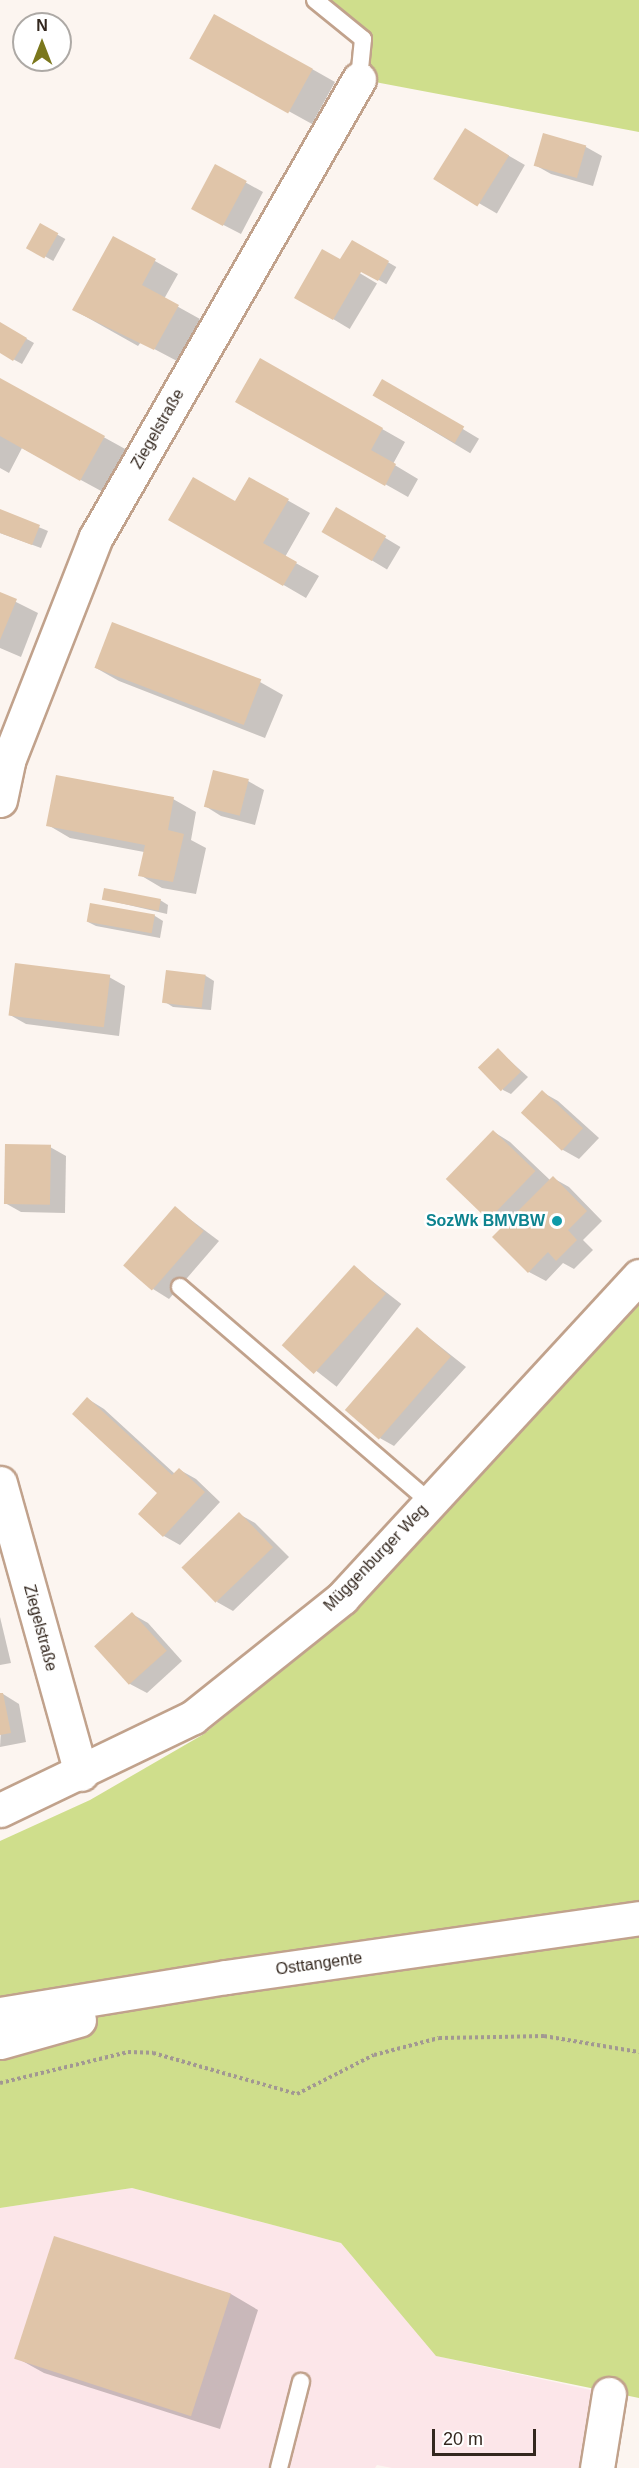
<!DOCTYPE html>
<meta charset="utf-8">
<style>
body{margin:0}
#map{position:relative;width:639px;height:2468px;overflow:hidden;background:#fcf5f0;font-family:Arial,sans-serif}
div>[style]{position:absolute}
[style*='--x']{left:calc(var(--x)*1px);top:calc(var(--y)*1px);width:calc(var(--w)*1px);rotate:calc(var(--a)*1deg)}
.commercial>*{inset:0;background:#fce6e9}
.green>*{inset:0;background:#cfde8c}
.shadow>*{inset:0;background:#0003;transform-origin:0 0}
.building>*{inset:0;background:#e0c5a9;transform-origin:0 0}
.path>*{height:4px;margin-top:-2px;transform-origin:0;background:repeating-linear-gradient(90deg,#a29892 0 3px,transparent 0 6px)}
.roads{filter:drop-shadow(2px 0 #c1a28c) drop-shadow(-2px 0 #c1a28c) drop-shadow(0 2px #c1a28c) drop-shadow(0 -2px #c1a28c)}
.lane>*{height:16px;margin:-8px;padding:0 8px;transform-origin:8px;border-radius:8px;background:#fff}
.street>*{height:33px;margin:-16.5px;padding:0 16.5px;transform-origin:16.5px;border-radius:16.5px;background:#fff}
.secondary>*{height:33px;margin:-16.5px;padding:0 16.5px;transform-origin:16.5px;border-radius:16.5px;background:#fff}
.dots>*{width:16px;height:16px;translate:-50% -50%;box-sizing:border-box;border:3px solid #fff;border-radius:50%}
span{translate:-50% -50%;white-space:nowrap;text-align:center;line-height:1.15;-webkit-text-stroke:5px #fff;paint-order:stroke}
.street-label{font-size:16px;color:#33271e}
.culture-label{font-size:16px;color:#0d838f;font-weight:700}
.right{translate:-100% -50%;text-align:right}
.north{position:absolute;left:12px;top:12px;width:60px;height:60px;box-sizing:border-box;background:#fff;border:2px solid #ada9a5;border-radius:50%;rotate:0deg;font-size:16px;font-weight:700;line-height:24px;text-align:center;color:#33271e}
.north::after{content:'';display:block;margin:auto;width:21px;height:27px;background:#7a771c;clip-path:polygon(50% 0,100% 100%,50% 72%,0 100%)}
.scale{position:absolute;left:432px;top:2429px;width:104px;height:27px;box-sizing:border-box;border:3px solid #33271e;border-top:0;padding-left:8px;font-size:18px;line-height:21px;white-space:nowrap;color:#33271e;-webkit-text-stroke:4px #fff;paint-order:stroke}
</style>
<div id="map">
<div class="commercial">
<i style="clip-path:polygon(132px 2188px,341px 2243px,437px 2356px,609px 2394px,597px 2468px,392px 2468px,377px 2465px,375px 2468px,0 2468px,0 2208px)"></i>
</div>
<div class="green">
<i style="clip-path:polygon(315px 0,639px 0,639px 132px,359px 79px,363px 39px)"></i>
<i style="clip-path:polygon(639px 1301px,639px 2398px,436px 2356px,341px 2243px,132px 2188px,0 2208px,0 1841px,90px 1800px,204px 1734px,355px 1609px)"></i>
</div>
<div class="shadow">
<i style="clip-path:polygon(312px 69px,335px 82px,312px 124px,214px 70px)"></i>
<i style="left:466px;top:131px;width:68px;height:56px;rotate:30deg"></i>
<i style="clip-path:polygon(544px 134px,586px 147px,602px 156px,593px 186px,551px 174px,535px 165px)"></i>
<i style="clip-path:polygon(216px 166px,263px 192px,241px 234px,210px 218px)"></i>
<i style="left:40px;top:225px;width:29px;height:25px;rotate:29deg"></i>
<i style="clip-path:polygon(114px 238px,178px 274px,164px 299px,200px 319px,177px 361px,141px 342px,138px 346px,74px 310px)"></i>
<i style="left:353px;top:242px;width:50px;height:20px;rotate:30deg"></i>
<i style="left:323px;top:251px;width:63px;height:53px;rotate:31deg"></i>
<i style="clip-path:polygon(0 324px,34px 343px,22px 364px,0 352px)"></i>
<i style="clip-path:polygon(261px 360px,405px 442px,393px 464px,418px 479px,408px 497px,238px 401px)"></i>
<i style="clip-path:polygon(0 380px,127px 450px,103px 492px,22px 448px,9px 473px,0 468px)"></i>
<i style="left:383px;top:381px;width:112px;height:17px;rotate:31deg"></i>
<i style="clip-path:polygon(250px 479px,310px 513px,285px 557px,319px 576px,306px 598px,170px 519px,236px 503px)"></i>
<i style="left:337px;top:509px;width:74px;height:26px;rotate:31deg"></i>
<i style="clip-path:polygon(0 511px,48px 531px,41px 548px,0 533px)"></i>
<i style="clip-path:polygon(0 594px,38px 613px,21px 657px,0 648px)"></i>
<i style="clip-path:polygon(96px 668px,260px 682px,283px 695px,265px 738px,119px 681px)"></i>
<i style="clip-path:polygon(248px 781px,264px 790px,255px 825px,221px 816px,205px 806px)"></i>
<i style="clip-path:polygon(173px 799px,196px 812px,191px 840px,206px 848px,196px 894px,162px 888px,140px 875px,144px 852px,70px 838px,48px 825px)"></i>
<i style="clip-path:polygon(103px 899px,160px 900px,168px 905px,167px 914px)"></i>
<i style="clip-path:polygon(91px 905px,155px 916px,163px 921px,160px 938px,96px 926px,88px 922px)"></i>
<i style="clip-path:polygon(168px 972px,206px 976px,214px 981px,211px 1010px,173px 1007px,165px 1002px)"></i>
<i style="clip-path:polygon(109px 977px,125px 986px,119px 1036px,26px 1024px,10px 1015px)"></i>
<i style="clip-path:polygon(498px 1050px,528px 1077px,511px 1094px,503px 1090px)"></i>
<i style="clip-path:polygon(542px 1092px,558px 1101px,599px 1138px,579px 1159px,563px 1150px,523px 1113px)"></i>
<i style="clip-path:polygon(494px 1132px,510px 1142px,551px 1181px,553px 1178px,569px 1187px,602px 1221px,583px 1240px,593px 1250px,574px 1269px,563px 1263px,546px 1281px,529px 1272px,504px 1226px,492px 1219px)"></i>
<i style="clip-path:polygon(50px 1147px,66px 1156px,65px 1213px,21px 1212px,5px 1203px)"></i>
<i style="clip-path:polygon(175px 1208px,219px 1241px,169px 1299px,153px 1289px)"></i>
<i style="left:354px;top:1267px;width:60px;height:105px;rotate:38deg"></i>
<i style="clip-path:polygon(418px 1329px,466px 1367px,394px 1446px,378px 1437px)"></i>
<i style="clip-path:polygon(88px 1399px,104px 1409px,175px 1474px,180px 1470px,196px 1479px,220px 1502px,180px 1545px,164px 1536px,159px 1493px)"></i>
<i style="clip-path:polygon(239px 1514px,255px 1523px,289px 1557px,233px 1611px,217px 1602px)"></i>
<i style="clip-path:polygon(132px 1614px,148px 1623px,182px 1661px,147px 1693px,130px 1684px,96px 1646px)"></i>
<i style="clip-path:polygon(0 1617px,11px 1663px,0 1665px)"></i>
<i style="clip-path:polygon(3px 1694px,19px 1704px,26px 1742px,0 1747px)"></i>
<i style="clip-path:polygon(55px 2238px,231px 2294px,258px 2310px,220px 2429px,44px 2373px,17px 2358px)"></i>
</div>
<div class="building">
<i style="left:214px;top:14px;width:113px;height:51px;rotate:29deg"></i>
<i style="left:465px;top:128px;width:52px;height:60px;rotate:32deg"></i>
<i style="left:543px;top:133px;width:45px;height:34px;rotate:16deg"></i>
<i style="left:215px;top:164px;width:36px;height:51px;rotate:28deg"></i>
<i style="left:40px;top:223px;width:21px;height:29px;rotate:29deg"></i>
<i style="clip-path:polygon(113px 236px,156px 259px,142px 285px,179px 305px,154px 350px,72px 310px)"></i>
<i style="clip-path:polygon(352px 240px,389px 261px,378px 281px,361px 272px,333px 320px,294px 298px,322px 249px,340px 259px)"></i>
<i style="clip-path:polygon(0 322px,27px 338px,13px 361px,0 353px)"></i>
<i style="clip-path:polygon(260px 358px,383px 428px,371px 450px,396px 464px,385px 486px,235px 402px)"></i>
<i style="clip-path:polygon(0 378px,105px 436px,80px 481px,0 436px)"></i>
<i style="left:382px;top:379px;width:95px;height:19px;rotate:30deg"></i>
<i style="clip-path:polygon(193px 477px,235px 501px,249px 477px,289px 499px,263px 543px,297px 562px,283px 586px,168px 520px)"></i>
<i style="left:336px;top:507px;width:58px;height:29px;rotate:30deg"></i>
<i style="clip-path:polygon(0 509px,40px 525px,32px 545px,0 533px)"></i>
<i style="clip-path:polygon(0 592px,17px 599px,0 640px)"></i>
<i style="left:112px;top:622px;width:160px;height:49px;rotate:21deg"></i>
<i style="left:213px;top:770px;width:37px;height:38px;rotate:14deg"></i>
<i style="clip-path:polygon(56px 775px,174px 797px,168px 830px,184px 834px,173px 882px,138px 876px,145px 845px,46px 826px)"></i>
<i style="left:104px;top:888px;width:58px;height:12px;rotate:11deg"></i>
<i style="left:90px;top:903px;width:66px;height:19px;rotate:10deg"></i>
<i style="left:15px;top:963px;width:96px;height:53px;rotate:7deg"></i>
<i style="left:166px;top:970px;width:40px;height:33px;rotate:7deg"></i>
<i style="left:498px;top:1048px;width:33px;height:28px;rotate:46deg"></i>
<i style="left:542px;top:1090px;width:56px;height:31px;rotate:43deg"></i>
<i style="left:493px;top:1130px;width:59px;height:68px;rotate:44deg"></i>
<i style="left:5px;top:1144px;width:46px;height:60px;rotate:1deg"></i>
<i style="clip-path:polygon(553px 1176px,587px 1211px,568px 1230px,577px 1240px,556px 1261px,548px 1252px,528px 1273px,492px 1237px)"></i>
<i style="left:175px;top:1206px;width:38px;height:79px;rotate:41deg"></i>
<i style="left:354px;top:1265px;width:43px;height:108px;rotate:42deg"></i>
<i style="left:417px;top:1327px;width:45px;height:110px;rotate:41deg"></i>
<i style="clip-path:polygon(87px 1397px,172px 1475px,179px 1468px,205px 1492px,163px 1537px,138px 1514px,157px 1493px,72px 1414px)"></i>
<i style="left:239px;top:1512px;width:49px;height:80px;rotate:46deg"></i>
<i style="left:132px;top:1612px;width:52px;height:51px;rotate:48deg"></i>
<i style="clip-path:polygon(0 1693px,3px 1693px,11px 1733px,0 1735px)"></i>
<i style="left:54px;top:2236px;width:186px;height:129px;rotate:18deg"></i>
</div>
<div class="path">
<i style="--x:0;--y:2083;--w:132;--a:-13.6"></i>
<i style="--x:128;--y:2052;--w:25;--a:2"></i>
<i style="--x:153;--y:2053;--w:150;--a:15.9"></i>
<i style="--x:297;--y:2094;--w:86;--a:-26.9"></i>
<i style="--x:374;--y:2055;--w:67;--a:-14.7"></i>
<i style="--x:439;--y:2038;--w:105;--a:-1.1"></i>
<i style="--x:544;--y:2036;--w:96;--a:9.6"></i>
</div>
<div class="roads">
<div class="lane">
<i style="--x:315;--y:0;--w:62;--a:39.1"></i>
<i style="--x:363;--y:39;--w:40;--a:95.7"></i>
<i style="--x:180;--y:1287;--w:331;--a:40.7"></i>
<i style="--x:279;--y:2468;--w:89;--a:-75.7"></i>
</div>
<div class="street">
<i style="--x:0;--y:800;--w:40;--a:-78"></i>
<i style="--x:8;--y:761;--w:241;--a:-68.6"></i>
<i style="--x:96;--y:537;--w:528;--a:-60.13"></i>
<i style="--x:0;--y:1483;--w:302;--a:74.4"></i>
<i style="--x:0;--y:1810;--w:214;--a:-25.7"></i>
<i style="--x:193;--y:1717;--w:191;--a:-38.6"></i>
<i style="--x:342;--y:1598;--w:438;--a:-47.3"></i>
<i style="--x:597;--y:2468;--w:75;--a:-80.8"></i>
</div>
<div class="secondary">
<i style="--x:0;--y:2014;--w:229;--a:-9.3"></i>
<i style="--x:226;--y:1977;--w:417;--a:-8.1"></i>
<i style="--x:0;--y:2042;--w:82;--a:-15.6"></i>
</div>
</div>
<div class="dots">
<i style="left:557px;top:1221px;background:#0f9aa8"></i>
</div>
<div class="street-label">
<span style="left:158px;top:429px;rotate:-60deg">Ziegelstraße</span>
<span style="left:376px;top:1558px;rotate:-46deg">Müggenburger Weg</span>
<span style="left:40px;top:1628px;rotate:75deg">Ziegelstraße</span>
<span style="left:319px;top:1964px;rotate:-8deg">Osttangente</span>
</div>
<div class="culture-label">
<span class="right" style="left:545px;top:1221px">SozWk BMVBW</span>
</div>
<div class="north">N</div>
<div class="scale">20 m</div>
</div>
